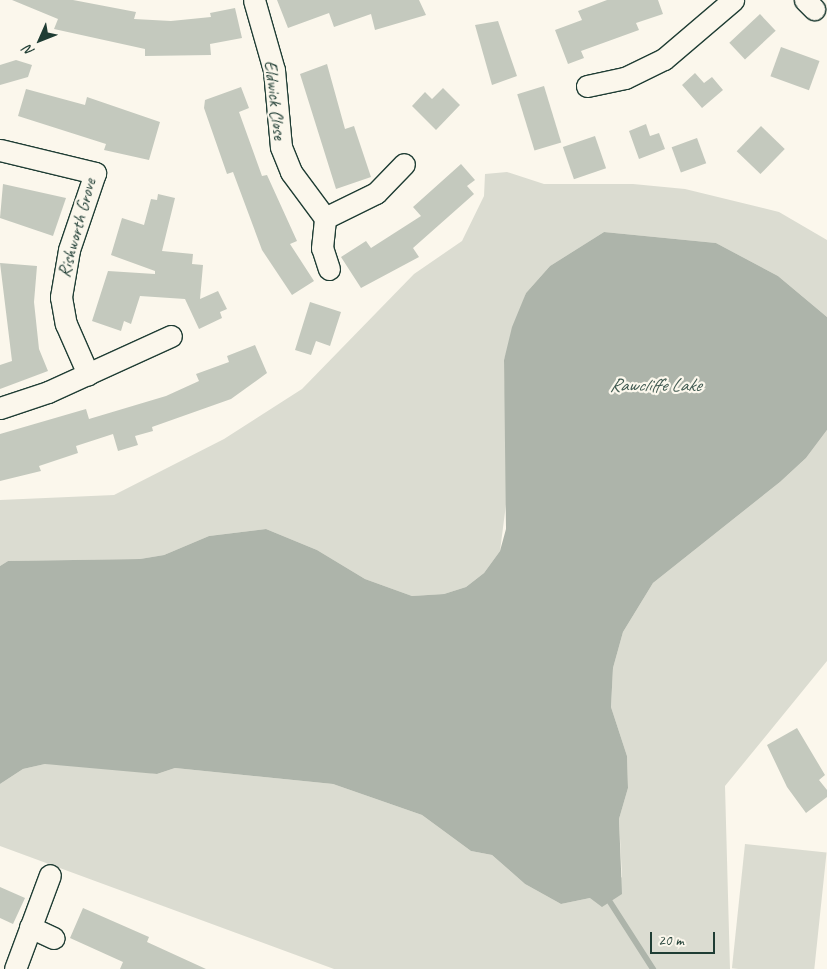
<!DOCTYPE html>
<style>
body{margin:0}
#map{position:relative;width:827px;height:969px;overflow:hidden;background:#fbf7ec;font-family:Caveat,sans-serif}
div>[style]{position:absolute}
[style*='--x']{left:calc(var(--x)*1px);top:calc(var(--y)*1px);width:calc(var(--w)*1px);rotate:calc(var(--a)*1deg)}
.green>*{inset:0;background:#dbdcd1;transform-origin:0 0}
.water>*{inset:0;background:#adb4aa}
.stream>*{height:6px;margin:-3px;padding:0 3px;transform-origin:3px;border-radius:3px;background:#adb4aa}
.building>*{inset:0;background:#c4c9be;transform-origin:0 0}
.roads{filter:drop-shadow(1px 0 #1f3d34) drop-shadow(-1px 0 #1f3d34) drop-shadow(0 1px #1f3d34) drop-shadow(0 -1px #1f3d34)}
.minor>*{height:21px;margin:-10.5px;padding:0 10.5px;transform-origin:10.5px;border-radius:10.5px;background:#fbf7ec}
span{translate:-50% -50%;white-space:nowrap;text-align:center;line-height:1.15;-webkit-text-stroke:4.5px #fbf7ec;paint-order:stroke}
.street-label{font-size:18px;color:#1f3d34}
.water-label{font-size:19px;color:#425b52;font-style:italic}
.north{position:absolute;left:15px;top:15px;width:50px;height:50px;-webkit-text-stroke:4px #fbf7ec;paint-order:stroke;rotate:226deg;font-size:14px;font-weight:700;line-height:20px;text-align:center;color:#1f3d34}
.north::after{content:'';display:block;margin:auto;width:18px;height:22px;background:#1f3d34;clip-path:polygon(50% 0,100% 100%,50% 72%,0 100%)}
.scale{position:absolute;left:650px;top:932px;width:65px;height:22px;box-sizing:border-box;border:2px solid #1f3d34;border-top:0;padding-left:6px;font-size:15px;line-height:18px;white-space:nowrap;color:#1f3d34;-webkit-text-stroke:4px #fbf7ec;paint-order:stroke}
</style>
<div id="map">
<div class="green">
<i style="clip-path:polygon(507px 172px,544px 184px,633px 184px,685px 189px,779px 212px,827px 240px,827px 317px,778px 276px,716px 243px,604px 232px,550px 266px,526px 293px,504px 360px,508px 489px,500px 551px,484px 573px,466px 587px,444px 594px,412px 596px,365px 579px,317px 550px,266px 529px,209px 536px,164px 555px,140px 559px,8px 561px,0 566px,0 500px,114px 495px,224px 439px,302px 389px,414px 274px,462px 241px,484px 196px,485px 174px)"></i>
<i style="clip-path:polygon(827px 430px,827px 661px,725px 786px,730px 969px,334px 969px,0 846px,0 784px,23px 769px,45px 764px,97px 765px,157px 774px,175px 768px,333px 784px,422px 815px,471px 851px,492px 855px,525px 884px,561px 904px,590px 898px,622px 877px,619px 819px,628px 788px,627px 756px,611px 707px,613px 668px,623px 632px,653px 583px,780px 482px,806px 458px)"></i>
<i style="left:745px;top:844px;width:82px;height:125px;rotate:6deg"></i>
</div>
<div class="water">
<i style="clip-path:polygon(604px 232px,716px 243px,778px 276px,827px 317px,827px 430px,806px 458px,780px 482px,653px 583px,623px 632px,613px 668px,611px 707px,627px 756px,628px 788px,619px 819px,622px 894px,602px 907px,590px 898px,561px 904px,525px 884px,492px 855px,471px 851px,422px 815px,333px 784px,175px 768px,157px 774px,45px 764px,23px 769px,0 784px,0 566px,8px 561px,140px 559px,164px 555px,209px 536px,266px 529px,317px 550px,365px 579px,412px 596px,444px 594px,466px 587px,484px 573px,500px 551px,506px 529px,504px 360px,512px 327px,526px 293px,550px 266px)"></i>
</div>
<div class="stream">
<i style="--x:610;--y:902;--w:80;--a:57.3"></i>
</div>
<div class="building">
<i style="clip-path:polygon(12px 0,73px 0,136px 12px,134px 19px,171px 21px,211px 17px,210px 13px,235px 8px,242px 38px,210px 44px,211px 55px,145px 56px,145px 49px,54px 29px,58px 19px)"></i>
<i style="clip-path:polygon(277px 0,419px 0,426px 15px,375px 30px,371px 14px,334px 27px,329px 13px,288px 28px)"></i>
<i style="clip-path:polygon(607px 0,658px 0,663px 14px,636px 23px,639px 30px,581px 51px,584px 58px,568px 64px,555px 30px,582px 20px,578px 11px)"></i>
<i style="left:760px;top:14px;width:23px;height:42px;rotate:47deg"></i>
<i style="clip-path:polygon(498px 21px,517px 76px,492px 85px,475px 25px)"></i>
<i style="left:781px;top:47px;width:41px;height:31px;rotate:20deg"></i>
<i style="clip-path:polygon(16px 60px,32px 65px,28px 77px,0 85px,0 65px)"></i>
<i style="clip-path:polygon(327px 64px,345px 129px,354px 126px,371px 177px,336px 189px,300px 74px)"></i>
<i style="clip-path:polygon(695px 73px,704px 83px,712px 77px,723px 90px,702px 108px,682px 85px)"></i>
<i style="left:544px;top:86px;width:59px;height:28px;rotate:73deg"></i>
<i style="clip-path:polygon(241px 87px,249px 108px,239px 112px,262px 176px,267px 175px,297px 241px,290px 244px,314px 281px,292px 295px,262px 250px,233px 172px,227px 174px,204px 108px,205px 100px)"></i>
<i style="clip-path:polygon(443px 88px,460px 105px,436px 130px,412px 106px,425px 92px,432px 99px)"></i>
<i style="clip-path:polygon(26px 89px,85px 105px,87px 97px,160px 122px,149px 160px,104px 150px,106px 144px,18px 116px)"></i>
<i style="clip-path:polygon(646px 124px,650px 136px,659px 133px,665px 149px,639px 159px,629px 131px)"></i>
<i style="left:761px;top:126px;width:33px;height:35px;rotate:44deg"></i>
<i style="left:595px;top:136px;width:34px;height:34px;rotate:71deg"></i>
<i style="left:697px;top:138px;width:27px;height:27px;rotate:70deg"></i>
<i style="clip-path:polygon(461px 164px,475px 180px,467px 186px,474px 194px,413px 248px,419px 257px,361px 288px,341px 257px,366px 241px,371px 248px,421px 216px,413px 207px)"></i>
<i style="clip-path:polygon(3px 184px,66px 198px,53px 236px,0 218px)"></i>
<i style="clip-path:polygon(158px 194px,175px 198px,162px 251px,193px 254px,192px 264px,203px 265px,200px 299px,218px 291px,227px 309px,220px 312px,222px 318px,199px 329px,185px 299px,140px 296px,131px 324px,124px 321px,121px 331px,92px 321px,108px 271px,155px 274px,155px 271px,111px 255px,122px 218px,144px 225px,151px 199px,157px 200px)"></i>
<i style="clip-path:polygon(0 263px,37px 266px,34px 302px,39px 349px,48px 371px,0 389px,0 365px,12px 361px)"></i>
<i style="clip-path:polygon(310px 302px,341px 312px,330px 346px,316px 341px,311px 355px,295px 350px)"></i>
<i style="clip-path:polygon(255px 345px,267px 373px,231px 399px,152px 427px,153px 431px,135px 436px,138px 445px,118px 451px,113px 434px,76px 446px,78px 453px,39px 466px,41px 471px,0 481px,0 434px,86px 409px,89px 419px,166px 396px,199px 381px,196px 374px,229px 362px,227px 356px)"></i>
<i style="clip-path:polygon(797px 728px,825px 775px,819px 780px,827px 790px,827px 797px,806px 813px,787px 787px,767px 745px)"></i>
<i style="clip-path:polygon(0 887px,25px 898px,13px 924px,0 918px)"></i>
<i style="clip-path:polygon(83px 908px,149px 937px,147px 942px,206px 969px,120px 969px,123px 962px,70px 938px)"></i>
</div>
<div class="roads">
<div class="minor">
<i style="--x:254;--y:0;--w:73;--a:74.1"></i>
<i style="--x:274;--y:70;--w:77;--a:84.8"></i>
<i style="--x:281;--y:147;--w:27;--a:68"></i>
<i style="--x:291;--y:172;--w:57;--a:53.5"></i>
<i style="--x:805;--y:0;--w:13;--a:45"></i>
<i style="--x:587;--y:86;--w:39;--a:-12"></i>
<i style="--x:625;--y:78;--w:43;--a:-26"></i>
<i style="--x:664;--y:59;--w:91;--a:-40.5"></i>
<i style="--x:0;--y:150;--w:98;--a:13.6"></i>
<i style="--x:95;--y:173;--w:81;--a:108.7"></i>
<i style="--x:69;--y:250;--w:48;--a:99.7"></i>
<i style="--x:61;--y:297;--w:27;--a:80"></i>
<i style="--x:66;--y:324;--w:55;--a:66.3"></i>
<i style="--x:329;--y:269;--w:22;--a:-108"></i>
<i style="--x:322;--y:248;--w:30;--a:-84"></i>
<i style="--x:325;--y:218;--w:57;--a:-26.1"></i>
<i style="--x:376;--y:193;--w:40;--a:-46"></i>
<i style="--x:0;--y:408;--w:51;--a:-18.4"></i>
<i style="--x:48;--y:392;--w:135;--a:-24.5"></i>
<i style="--x:30;--y:927;--w:26;--a:25"></i>
<i style="--x:15;--y:969;--w:100;--a:-69.6"></i>
</div>
</div>
<div class="street-label">
<span style="left:275px;top:100px;rotate:83deg">Eldwick Close</span>
<span style="left:77px;top:228px;rotate:-75deg">Rishworth Grove</span>
</div>
<div class="water-label">
<span style="left:655px;top:386px">Rawcliffe Lake</span>
</div>
<div class="north">N</div>
<div class="scale">20 m</div>
</div>
